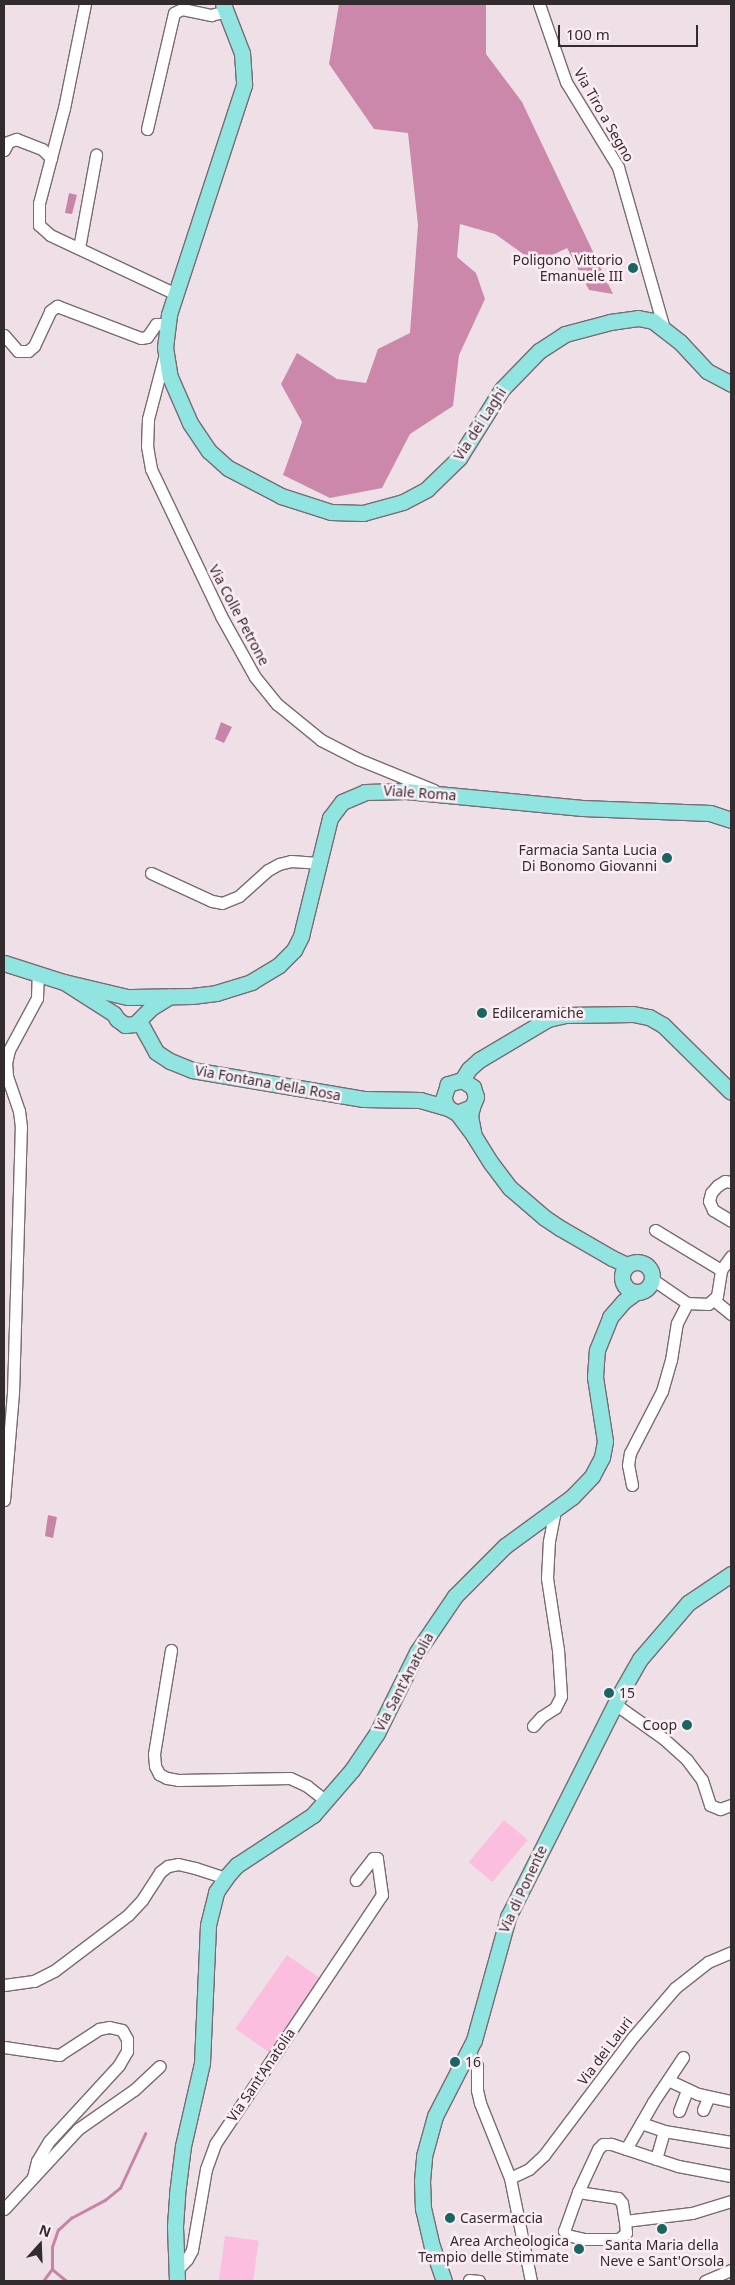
<!DOCTYPE html>
<style>
body{margin:0}
#map{position:relative;width:735px;height:2285px;overflow:hidden;background:#efe0e7;font-family:"Noto Sans",sans-serif}
div>[style]{position:absolute}
[style*='--x']{left:calc(var(--x)*1px);top:calc(var(--y)*1px);width:calc(var(--w)*1px);rotate:calc(var(--a)*1deg)}
.green>*{inset:0;background:#fcbede;transform-origin:0 0}
.forest>*{inset:0;background:#cb88ab}
.water>*{inset:0;background:#c784a7}
.stream>*{height:2.5px;margin:-1.25px;padding:0 1.25px;transform-origin:1.25px;border-radius:1.25px;background:#c784a7}
.roads{filter:drop-shadow(1px 0 #786b71) drop-shadow(-1px 0 #786b71) drop-shadow(0 1px #786b71) drop-shadow(0 -1px #786b71)}
.minor>*{height:11px;margin:-5.5px;padding:0 5.5px;transform-origin:5.5px;border-radius:5.5px;background:#fff}
.major>*{height:15px;margin:-7.5px;padding:0 7.5px;transform-origin:7.5px;border-radius:7.5px;background:#91e5e0}
.major>.ring{margin:-7.5px;padding:0;box-sizing:content-box;background:none;border:15px solid #91e5e0;border-radius:50%}
.dots>*{width:14px;height:14px;translate:-50% -50%;box-sizing:border-box;border:2px solid #fcedf4;border-radius:50%}
span{translate:-50% -50%;white-space:nowrap;text-align:center;line-height:1.15;-webkit-text-stroke:5px #fcedf4;paint-order:stroke}
.street-label{font-size:14px;color:#322c2f}
.poi-label{font-size:14px;color:#322c2f}
.right{translate:-100% -50%;text-align:right}
.left{translate:0 -50%;text-align:left}
.frame{position:absolute;inset:0;border:5px solid #322c2f;pointer-events:none}
.north{position:absolute;left:15px;top:2220px;width:50px;height:50px;-webkit-text-stroke:4px #fcedf4;paint-order:stroke;rotate:20deg;font-size:14px;font-weight:700;line-height:20px;text-align:center;color:#322c2f}
.north::after{content:'';display:block;margin:auto;width:18px;height:22px;background:#322c2f;clip-path:polygon(50% 0,100% 100%,50% 72%,0 100%)}
.scale{position:absolute;left:558px;top:25px;width:140px;height:22px;box-sizing:border-box;border:2px solid #322c2f;border-top:0;padding-left:6px;font-size:15px;line-height:18px;white-space:nowrap;color:#322c2f;-webkit-text-stroke:4px #fcedf4;paint-order:stroke}
</style>
<div id="map">
<div class="green">
<i style="left:504px;top:1820px;width:31px;height:55px;rotate:40deg"></i>
<i style="left:287px;top:1955px;width:42px;height:90px;rotate:35deg"></i>
<i style="left:225px;top:2236px;width:34px;height:46px;rotate:8deg"></i>
</div>
<div class="forest">
<i style="clip-path:polygon(339px 4px,486px 4px,486px 54px,522px 102px,613px 294px,589px 290px,567px 248px,536px 263px,495px 234px,460px 224px,457px 257px,476px 273px,485px 299px,459px 355px,453px 406px,410px 434px,382px 488px,330px 498px,283px 475px,302px 422px,281px 384px,297px 353px,337px 379px,366px 383px,378px 349px,410px 333px,418px 225px,408px 133px,374px 129px,329px 64px)"></i>
</div>
<div class="water">
<i style="clip-path:polygon(69px 193px,77px 195px,72px 214px,65px 213px)"></i>
<i style="clip-path:polygon(221px 722px,232px 727px,224px 743px,215px 739px)"></i>
<i style="clip-path:polygon(48px 1515px,57px 1517px,53px 1538px,45px 1536px)"></i>
</div>
<div class="stream">
<i style="--x:52;--y:2269;--w:19;--a:39"></i>
<i style="--x:43;--y:2281;--w:15;--a:-53"></i>
<i style="--x:52;--y:2269;--w:22;--a:-90"></i>
<i style="--x:52;--y:2247;--w:18;--a:-71"></i>
<i style="--x:58;--y:2230;--w:18;--a:-43"></i>
<i style="--x:71;--y:2218;--w:38;--a:-28"></i>
<i style="--x:105;--y:2200;--w:19;--a:-39"></i>
<i style="--x:120;--y:2188;--w:60;--a:-65.2"></i>
</div>
<div class="roads">
<div class="minor">
<i style="--x:85;--y:4;--w:106;--a:101.4"></i>
<i style="--x:64;--y:108;--w:98;--a:104.7"></i>
<i style="--x:39;--y:203;--w:22;--a:90"></i>
<i style="--x:39;--y:225;--w:15;--a:42"></i>
<i style="--x:50;--y:235;--w:139;--a:25.1"></i>
<i style="--x:539;--y:4;--w:83;--a:70.9"></i>
<i style="--x:566;--y:82;--w:100;--a:58.5"></i>
<i style="--x:618;--y:167;--w:167;--a:74.1"></i>
<i style="--x:147;--y:129;--w:119;--a:-76.9"></i>
<i style="--x:174;--y:13;--w:9;--a:-27"></i>
<i style="--x:182;--y:9;--w:30;--a:12"></i>
<i style="--x:211;--y:15;--w:16;--a:-15"></i>
<i style="--x:4;--y:150;--w:9;--a:-63"></i>
<i style="--x:8;--y:142;--w:9;--a:-21"></i>
<i style="--x:16;--y:139;--w:28;--a:21"></i>
<i style="--x:42;--y:149;--w:13;--a:45"></i>
<i style="--x:79;--y:248;--w:95;--a:-79.6"></i>
<i style="--x:4;--y:335;--w:21;--a:49"></i>
<i style="--x:18;--y:351;--w:10;--a:0"></i>
<i style="--x:28;--y:351;--w:8;--a:-40"></i>
<i style="--x:34;--y:346;--w:38;--a:-65"></i>
<i style="--x:50;--y:311;--w:9;--a:-36"></i>
<i style="--x:57;--y:306;--w:90;--a:20.9"></i>
<i style="--x:141;--y:338;--w:6;--a:-9"></i>
<i style="--x:147;--y:337;--w:16;--a:-55"></i>
<i style="--x:156;--y:324;--w:11;--a:0"></i>
<i style="--x:165;--y:354;--w:67;--a:104.7"></i>
<i style="--x:148;--y:419;--w:27;--a:92"></i>
<i style="--x:147;--y:446;--w:23;--a:80"></i>
<i style="--x:151;--y:469;--w:163;--a:64.5"></i>
<i style="--x:221;--y:616;--w:70;--a:60.9"></i>
<i style="--x:255;--y:677;--w:35;--a:51"></i>
<i style="--x:277;--y:704;--w:57;--a:39.3"></i>
<i style="--x:321;--y:740;--w:42;--a:27.2"></i>
<i style="--x:358;--y:759;--w:82;--a:22.2"></i>
<i style="--x:151;--y:873;--w:67;--a:24.7"></i>
<i style="--x:212;--y:901;--w:10;--a:11"></i>
<i style="--x:222;--y:903;--w:18;--a:-22"></i>
<i style="--x:239;--y:896;--w:39;--a:-42"></i>
<i style="--x:268;--y:870;--w:13;--a:-29"></i>
<i style="--x:279;--y:864;--w:12;--a:-14"></i>
<i style="--x:291;--y:861;--w:27;--a:4"></i>
<i style="--x:731;--y:1182;--w:6;--a:-171"></i>
<i style="--x:725;--y:1181;--w:9;--a:148"></i>
<i style="--x:717;--y:1186;--w:9;--a:131"></i>
<i style="--x:711;--y:1193;--w:8;--a:104"></i>
<i style="--x:709;--y:1201;--w:10;--a:66"></i>
<i style="--x:713;--y:1210;--w:21;--a:31"></i>
<i style="--x:655;--y:1230;--w:77;--a:31.2"></i>
<i style="--x:652;--y:1279;--w:42;--a:34.4"></i>
<i style="--x:687;--y:1303;--w:21;--a:3"></i>
<i style="--x:708;--y:1304;--w:12;--a:-42"></i>
<i style="--x:717;--y:1296;--w:26;--a:-81"></i>
<i style="--x:721;--y:1270;--w:17;--a:-54"></i>
<i style="--x:715;--y:1301;--w:21;--a:39"></i>
<i style="--x:632;--y:1485;--w:20;--a:-101"></i>
<i style="--x:628;--y:1465;--w:12;--a:-81"></i>
<i style="--x:630;--y:1453;--w:70;--a:-62.7"></i>
<i style="--x:662;--y:1391;--w:32;--a:-74"></i>
<i style="--x:671;--y:1360;--w:37;--a:-81"></i>
<i style="--x:677;--y:1323;--w:22;--a:-63"></i>
<i style="--x:4;--y:1500;--w:107;--a:-85.2"></i>
<i style="--x:13;--y:1393;--w:266;--a:-88.3"></i>
<i style="--x:21;--y:1127;--w:16;--a:-97"></i>
<i style="--x:19;--y:1111;--w:37;--a:-109"></i>
<i style="--x:7;--y:1076;--w:13;--a:-94"></i>
<i style="--x:6;--y:1063;--w:13;--a:-77"></i>
<i style="--x:9;--y:1050;--w:59;--a:-61.7"></i>
<i style="--x:37;--y:998;--w:23;--a:-88"></i>
<i style="--x:171;--y:1650;--w:105;--a:99.3"></i>
<i style="--x:154;--y:1754;--w:12;--a:85"></i>
<i style="--x:155;--y:1766;--w:9;--a:63"></i>
<i style="--x:159;--y:1774;--w:9;--a:27"></i>
<i style="--x:167;--y:1778;--w:11;--a:10"></i>
<i style="--x:178;--y:1780;--w:112;--a:-1"></i>
<i style="--x:290;--y:1778;--w:19;--a:25"></i>
<i style="--x:307;--y:1786;--w:24;--a:38"></i>
<i style="--x:615;--y:1704;--w:60;--a:35.5"></i>
<i style="--x:664;--y:1739;--w:31;--a:42"></i>
<i style="--x:687;--y:1760;--w:25;--a:53"></i>
<i style="--x:702;--y:1780;--w:26;--a:72"></i>
<i style="--x:710;--y:1805;--w:11;--a:22"></i>
<i style="--x:720;--y:1809;--w:12;--a:-20"></i>
<i style="--x:533;--y:1726;--w:12;--a:-48"></i>
<i style="--x:541;--y:1717;--w:17;--a:-33"></i>
<i style="--x:555;--y:1708;--w:13;--a:-63"></i>
<i style="--x:561;--y:1696;--w:46;--a:-93.7"></i>
<i style="--x:558;--y:1650;--w:73;--a:-98.7"></i>
<i style="--x:547;--y:1578;--w:37;--a:-87"></i>
<i style="--x:549;--y:1541;--w:32;--a:-79"></i>
<i style="--x:4;--y:1985;--w:30;--a:-8"></i>
<i style="--x:34;--y:1981;--w:22;--a:-27"></i>
<i style="--x:54;--y:1971;--w:93;--a:-37.1"></i>
<i style="--x:128;--y:1915;--w:21;--a:-47"></i>
<i style="--x:142;--y:1900;--w:33;--a:-57"></i>
<i style="--x:160;--y:1872;--w:10;--a:-37"></i>
<i style="--x:168;--y:1866;--w:10;--a:-11"></i>
<i style="--x:178;--y:1864;--w:17;--a:13"></i>
<i style="--x:195;--y:1868;--w:32;--a:18"></i>
<i style="--x:4;--y:2047;--w:56;--a:8.3"></i>
<i style="--x:59;--y:2055;--w:48;--a:-33"></i>
<i style="--x:99;--y:2029;--w:10;--a:-11"></i>
<i style="--x:109;--y:2027;--w:13;--a:13"></i>
<i style="--x:122;--y:2030;--w:10;--a:61"></i>
<i style="--x:127;--y:2039;--w:12;--a:90"></i>
<i style="--x:127;--y:2051;--w:16;--a:120"></i>
<i style="--x:119;--y:2065;--w:103;--a:132.6"></i>
<i style="--x:49;--y:2141;--w:23;--a:121"></i>
<i style="--x:37;--y:2161;--w:16;--a:104"></i>
<i style="--x:469;--y:2052;--w:16;--a:60"></i>
<i style="--x:477;--y:2066;--w:24;--a:90"></i>
<i style="--x:477;--y:2090;--w:13;--a:77"></i>
<i style="--x:480;--y:2103;--w:81;--a:68.2"></i>
<i style="--x:510;--y:2178;--w:105;--a:78.5"></i>
<i style="--x:668;--y:2080;--w:33;--a:25"></i>
<i style="--x:698;--y:2094;--w:34;--a:12"></i>
<i style="--x:703;--y:2110;--w:13;--a:-67"></i>
<i style="--x:679;--y:2111;--w:22;--a:-69"></i>
<i style="--x:641;--y:2123;--w:24;--a:19"></i>
<i style="--x:664;--y:2131;--w:68;--a:9.3"></i>
<i style="--x:626;--y:2149;--w:54;--a:-60.1"></i>
<i style="--x:653;--y:2102;--w:54;--a:-56.3"></i>
<i style="--x:656;--y:2159;--w:29;--a:-74"></i>
<i style="--x:731;--y:2176;--w:54;--a:-169.3"></i>
<i style="--x:678;--y:2166;--w:71;--a:-161.8"></i>
<i style="--x:611;--y:2144;--w:8;--a:180"></i>
<i style="--x:603;--y:2144;--w:7;--a:135"></i>
<i style="--x:598;--y:2149;--w:47;--a:114.9"></i>
<i style="--x:578;--y:2192;--w:41;--a:109.7"></i>
<i style="--x:564;--y:2231;--w:5;--a:53"></i>
<i style="--x:567;--y:2235;--w:18;--a:13"></i>
<i style="--x:585;--y:2239;--w:34;--a:0"></i>
<i style="--x:619;--y:2239;--w:9;--a:-41"></i>
<i style="--x:626;--y:2233;--w:12;--a:-95"></i>
<i style="--x:625;--y:2221;--w:67;--a:-6.8"></i>
<i style="--x:692;--y:2213;--w:41;--a:-17.1"></i>
<i style="--x:510;--y:2178;--w:21;--a:-25"></i>
<i style="--x:529;--y:2169;--w:21;--a:-43"></i>
<i style="--x:544;--y:2155;--w:148;--a:-53"></i>
<i style="--x:633;--y:2037;--w:65;--a:-49.4"></i>
<i style="--x:675;--y:1988;--w:42;--a:-38.2"></i>
<i style="--x:708;--y:1962;--w:25;--a:-23"></i>
<i style="--x:578;--y:2192;--w:40;--a:8.5"></i>
<i style="--x:618;--y:2198;--w:6;--a:51"></i>
<i style="--x:622;--y:2203;--w:18;--a:81"></i>
<i style="--x:4;--y:2209;--w:109;--a:-47.2"></i>
<i style="--x:78;--y:2129;--w:68;--a:-34.9"></i>
<i style="--x:134;--y:2090;--w:35;--a:-43"></i>
<i style="--x:176;--y:2271;--w:16;--a:-47"></i>
<i style="--x:187;--y:2259;--w:10;--a:-61"></i>
<i style="--x:192;--y:2250;--w:82;--a:-80.2"></i>
<i style="--x:206;--y:2169;--w:27;--a:-70"></i>
<i style="--x:215;--y:2144;--w:300;--a:-56.2"></i>
<i style="--x:382;--y:1895;--w:37;--a:-98"></i>
<i style="--x:377;--y:1858;--w:4;--a:180"></i>
<i style="--x:373;--y:1858;--w:28;--a:128"></i>
<i style="--x:469;--y:2280;--w:10;--a:6"></i>
<i style="--x:705;--y:2281;--w:28;--a:-23"></i>
</div>
<div class="major">
<i style="--x:223;--y:4;--w:53;--a:68.8"></i>
<i style="--x:242;--y:53;--w:32;--a:86"></i>
<i style="--x:244;--y:85;--w:242;--a:108.1"></i>
<i style="--x:169;--y:315;--w:32;--a:97"></i>
<i style="--x:165;--y:347;--w:30;--a:81"></i>
<i style="--x:170;--y:377;--w:50;--a:66.5"></i>
<i style="--x:190;--y:423;--w:34;--a:56"></i>
<i style="--x:209;--y:451;--w:25;--a:42"></i>
<i style="--x:228;--y:468;--w:60;--a:27.8"></i>
<i style="--x:281;--y:496;--w:52;--a:17.7"></i>
<i style="--x:331;--y:512;--w:32;--a:2"></i>
<i style="--x:363;--y:513;--w:41;--a:-15.4"></i>
<i style="--x:403;--y:502;--w:27;--a:-28"></i>
<i style="--x:427;--y:489;--w:45;--a:-44.1"></i>
<i style="--x:459;--y:458;--w:81;--a:-58.1"></i>
<i style="--x:502;--y:389;--w:53;--a:-45.8"></i>
<i style="--x:539;--y:351;--w:31;--a:-33"></i>
<i style="--x:565;--y:334;--w:47;--a:-14.9"></i>
<i style="--x:610;--y:322;--w:28;--a:-8"></i>
<i style="--x:638;--y:318;--w:15;--a:11"></i>
<i style="--x:653;--y:321;--w:34;--a:38"></i>
<i style="--x:680;--y:342;--w:40;--a:47"></i>
<i style="--x:707;--y:371;--w:27;--a:28"></i>
<i style="--x:4;--y:963;--w:63;--a:17.6"></i>
<i style="--x:64;--y:982;--w:65;--a:13.4"></i>
<i style="--x:64;--y:982;--w:59;--a:32.6"></i>
<i style="--x:114;--y:1014;--w:6;--a:59"></i>
<i style="--x:117;--y:1019;--w:10;--a:37"></i>
<i style="--x:125;--y:1025;--w:10;--a:-6"></i>
<i style="--x:135;--y:1024;--w:23;--a:-45"></i>
<i style="--x:151;--y:1008;--w:22;--a:-32"></i>
<i style="--x:131;--y:997;--w:61;--a:-0.9"></i>
<i style="--x:192;--y:996;--w:24;--a:-7"></i>
<i style="--x:216;--y:993;--w:37;--a:-17"></i>
<i style="--x:251;--y:982;--w:33;--a:-31"></i>
<i style="--x:279;--y:965;--w:21;--a:-45"></i>
<i style="--x:294;--y:950;--w:16;--a:-63"></i>
<i style="--x:301;--y:936;--w:122;--a:-76.2"></i>
<i style="--x:330;--y:818;--w:20;--a:-53"></i>
<i style="--x:342;--y:802;--w:25;--a:-23"></i>
<i style="--x:365;--y:792;--w:41;--a:-1.4"></i>
<i style="--x:406;--y:791;--w:177;--a:5.5"></i>
<i style="--x:582;--y:808;--w:128;--a:2.2"></i>
<i style="--x:710;--y:813;--w:22;--a:18"></i>
<i style="--x:139;--y:1021;--w:35;--a:61"></i>
<i style="--x:156;--y:1052;--w:17;--a:33"></i>
<i style="--x:170;--y:1061;--w:24;--a:22"></i>
<i style="--x:192;--y:1070;--w:174;--a:9.6"></i>
<i style="--x:364;--y:1099;--w:56;--a:1"></i>
<i style="--x:420;--y:1100;--w:29;--a:16"></i>
<i style="--x:462;--y:1080;--w:13;--a:-58"></i>
<i style="--x:469;--y:1069;--w:13;--a:-42"></i>
<i style="--x:479;--y:1060;--w:80;--a:-30.7"></i>
<i style="--x:548;--y:1019;--w:18;--a:-13"></i>
<i style="--x:566;--y:1015;--w:67;--a:-0.9"></i>
<i style="--x:633;--y:1014;--w:16;--a:11"></i>
<i style="--x:649;--y:1017;--w:16;--a:30"></i>
<i style="--x:663;--y:1025;--w:95;--a:44.6"></i>
<i style="--x:472;--y:1107;--w:9;--a:103"></i>
<i style="--x:470;--y:1116;--w:20;--a:79"></i>
<i style="--x:474;--y:1136;--w:32;--a:58"></i>
<i style="--x:491;--y:1163;--w:31;--a:53"></i>
<i style="--x:510;--y:1188;--w:46;--a:40.6"></i>
<i style="--x:545;--y:1218;--w:18;--a:34"></i>
<i style="--x:560;--y:1228;--w:60;--a:30"></i>
<i style="--x:612;--y:1258;--w:17;--a:25"></i>
<i style="--x:457;--y:1113;--w:16;--a:-22"></i>
<i style="--x:472;--y:1107;--w:11;--a:-68"></i>
<i style="--x:476;--y:1097;--w:10;--a:-107"></i>
<i style="--x:473;--y:1087;--w:13;--a:-148"></i>
<i style="--x:462;--y:1080;--w:15;--a:164"></i>
<i style="--x:448;--y:1084;--w:16;--a:108"></i>
<i style="--x:443;--y:1099;--w:10;--a:61"></i>
<i style="--x:448;--y:1108;--w:10;--a:29"></i>
<i style="--x:457;--y:1113;--w:25;--a:53"></i>
<i class="ring" style="left:622px;top:1262px;width:15px;height:15px"></i>
<i style="--x:177;--y:2281;--w:55;--a:-92.1"></i>
<i style="--x:175;--y:2226;--w:32;--a:-86"></i>
<i style="--x:177;--y:2194;--w:48;--a:-82.9"></i>
<i style="--x:183;--y:2146;--w:85;--a:-77.1"></i>
<i style="--x:202;--y:2063;--w:138;--a:-87.5"></i>
<i style="--x:208;--y:1925;--w:34;--a:-76"></i>
<i style="--x:216;--y:1892;--w:19;--a:-55"></i>
<i style="--x:227;--y:1876;--w:15;--a:-48"></i>
<i style="--x:237;--y:1865;--w:91;--a:-33.3"></i>
<i style="--x:313;--y:1815;--w:60;--a:-49.1"></i>
<i style="--x:352;--y:1770;--w:45;--a:-56"></i>
<i style="--x:377;--y:1733;--w:90;--a:-63.7"></i>
<i style="--x:417;--y:1652;--w:68;--a:-55.8"></i>
<i style="--x:455;--y:1596;--w:71;--a:-45"></i>
<i style="--x:505;--y:1546;--w:83;--a:-36.2"></i>
<i style="--x:572;--y:1497;--w:29;--a:-46"></i>
<i style="--x:592;--y:1476;--w:21;--a:-62"></i>
<i style="--x:602;--y:1457;--w:16;--a:-79"></i>
<i style="--x:605;--y:1441;--w:65;--a:-98.9"></i>
<i style="--x:595;--y:1377;--w:27;--a:-86"></i>
<i style="--x:597;--y:1350;--w:35;--a:-68"></i>
<i style="--x:610;--y:1317;--w:21;--a:-49"></i>
<i style="--x:624;--y:1301;--w:14;--a:-36"></i>
<i style="--x:444;--y:2281;--w:36;--a:-109"></i>
<i style="--x:432;--y:2247;--w:39;--a:-103"></i>
<i style="--x:423;--y:2209;--w:28;--a:-92"></i>
<i style="--x:422;--y:2181;--w:25;--a:-85"></i>
<i style="--x:424;--y:2156;--w:41;--a:-74.6"></i>
<i style="--x:435;--y:2116;--w:85;--a:-62.8"></i>
<i style="--x:474;--y:2040;--w:128;--a:-74.5"></i>
<i style="--x:508;--y:1917;--w:250;--a:-63.3"></i>
<i style="--x:620;--y:1694;--w:40;--a:-60.3"></i>
<i style="--x:640;--y:1659;--w:74;--a:-49.4"></i>
<i style="--x:688;--y:1603;--w:52;--a:-34"></i>
</div>
</div>
<div class="dots">
<i style="left:633px;top:268px;background:#196561"></i>
<i style="left:667px;top:858px;background:#196561"></i>
<i style="left:482px;top:1013px;background:#196561"></i>
<i style="left:609px;top:1693px;background:#196561"></i>
<i style="left:687px;top:1725px;background:#196561"></i>
<i style="left:455px;top:2062px;background:#196561"></i>
<i style="left:450px;top:2218px;background:#196561"></i>
<i style="left:662px;top:2229px;background:#196561"></i>
<i style="left:579px;top:2249px;background:#196561"></i>
</div>
<div class="street-label">
<span style="left:604px;top:115px;rotate:60deg">Via Tiro a Segno</span>
<span style="left:480px;top:424px;rotate:-57deg">Via dei Laghi</span>
<span style="left:239px;top:615px;rotate:62deg">Via Colle Petrone</span>
<span style="left:420px;top:793px;rotate:4deg">Viale Roma</span>
<span style="left:268px;top:1083px;rotate:10deg">Via Fontana della Rosa</span>
<span style="left:404px;top:1682px;rotate:-62deg">Via Sant'Anatolia</span>
<span style="left:523px;top:1889px;rotate:-65deg">Via di Ponente</span>
<span style="left:605px;top:2051px;rotate:-53deg">Via dei Lauri</span>
<span style="left:261px;top:2075px;rotate:-56deg">Via Sant'Anatolia</span>
</div>
<div class="poi-label">
<span class="right" style="left:623px;top:268px">Poligono Vittorio<br>Emanuele III</span>
<span class="right" style="left:657px;top:858px">Farmacia Santa Lucia<br>Di Bonomo Giovanni</span>
<span class="left" style="left:492px;top:1013px">Edilceramiche</span>
<span class="left" style="left:619px;top:1693px">15</span>
<span class="right" style="left:677px;top:1725px">Coop</span>
<span class="left" style="left:465px;top:2062px">16</span>
<span class="left" style="left:460px;top:2218px">Casermaccia</span>
<span class="right" style="left:569px;top:2249px">Area Archeologica<br>Tempio delle Stimmate</span>
<span style="left:662px;top:2253px">Santa Maria della<br>Neve e Sant'Orsola</span>
</div>
<div class="frame"></div>
<div class="north">N</div>
<div class="scale">100 m</div>
</div>
